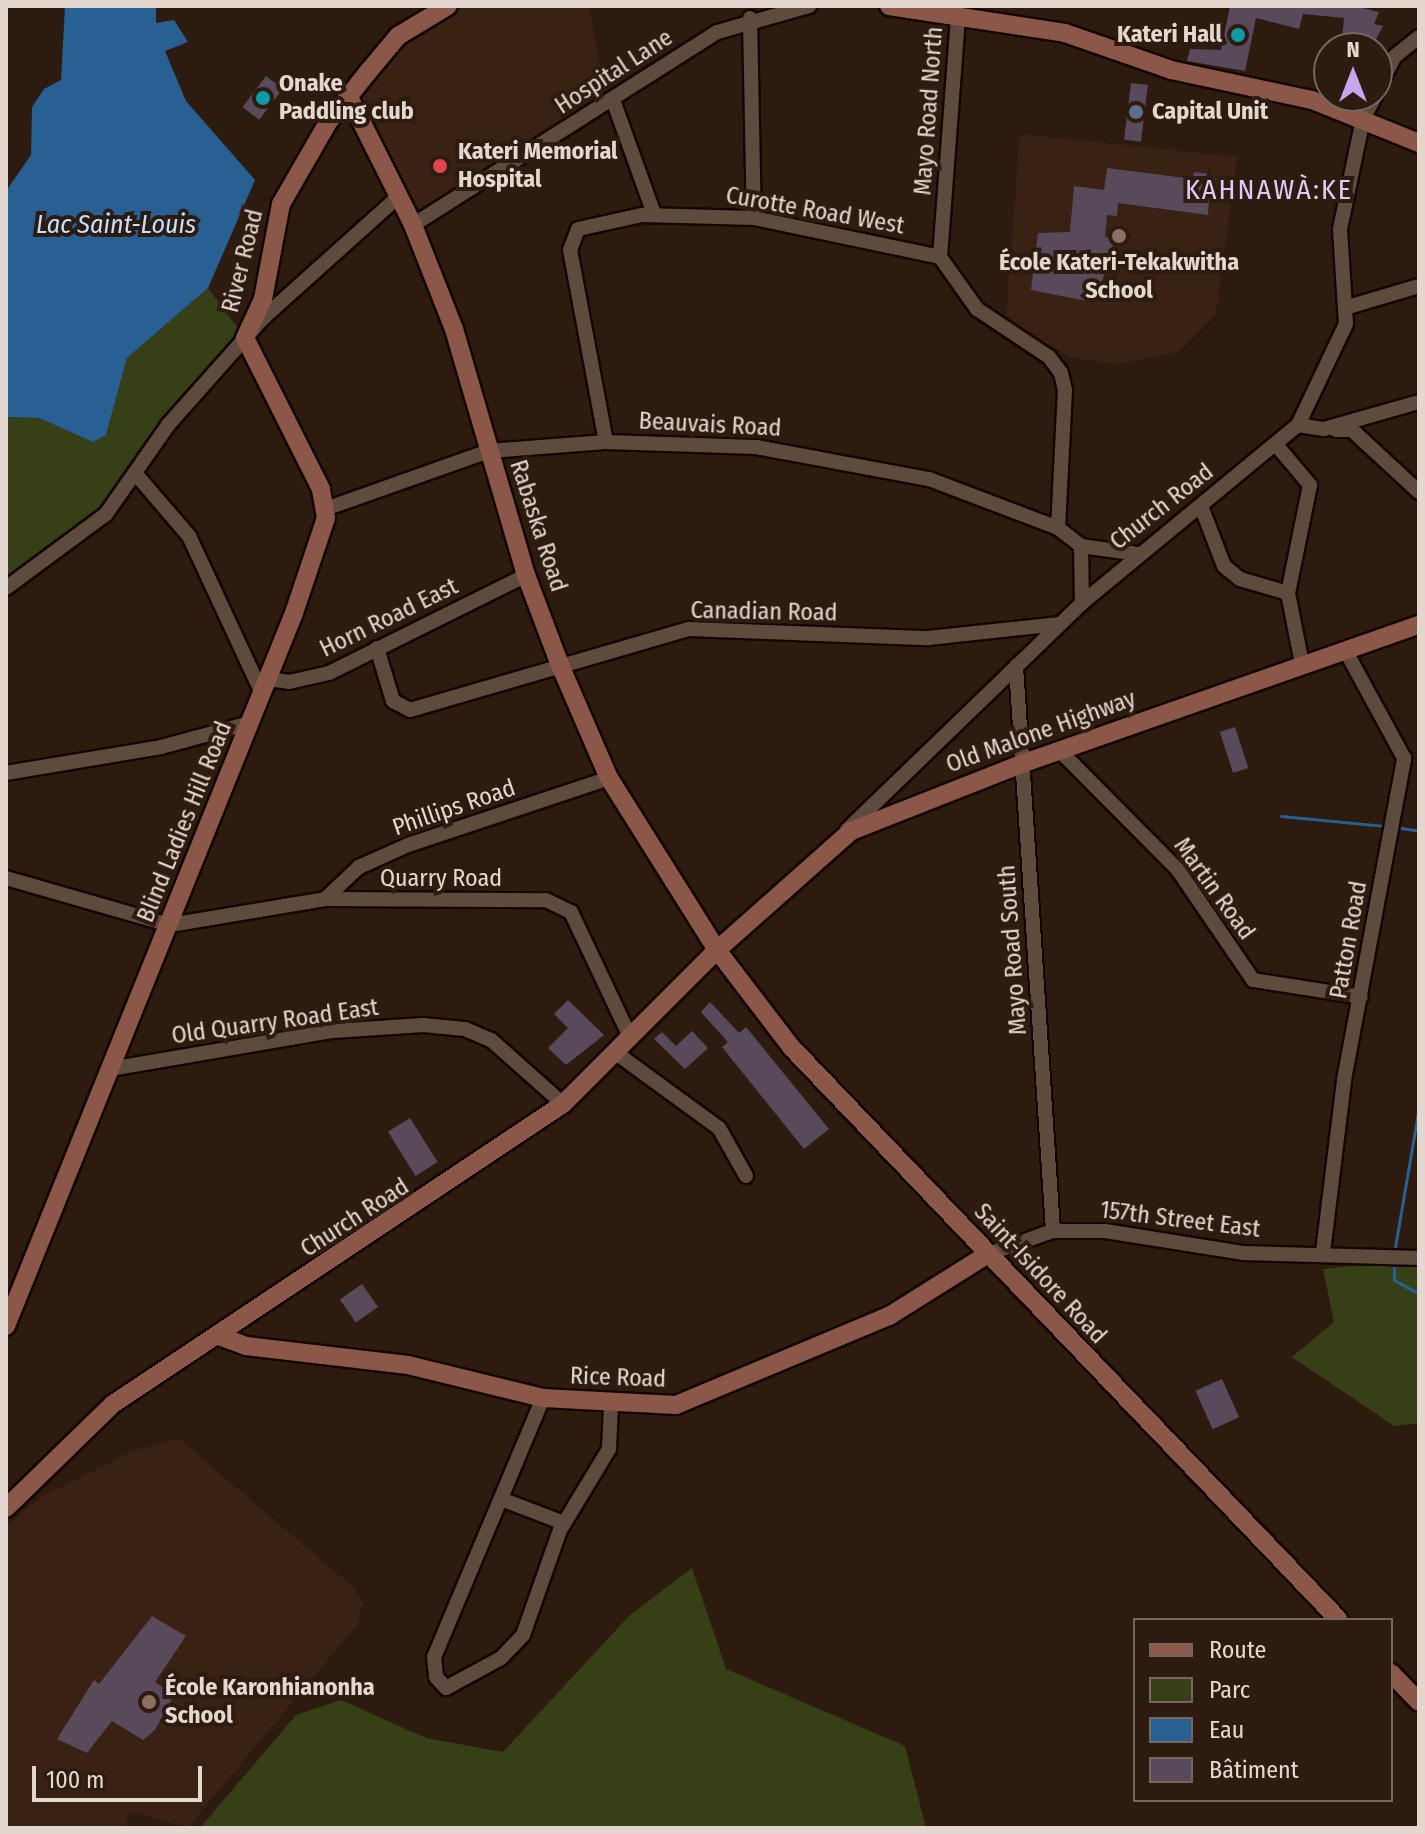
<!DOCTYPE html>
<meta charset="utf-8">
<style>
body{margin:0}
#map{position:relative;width:1425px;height:1834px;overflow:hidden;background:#2d1b10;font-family:"Fira Sans Condensed",sans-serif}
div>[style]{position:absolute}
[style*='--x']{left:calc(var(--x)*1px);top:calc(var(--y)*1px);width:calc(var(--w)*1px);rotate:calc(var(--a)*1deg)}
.built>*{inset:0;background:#392214}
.green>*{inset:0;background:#363f15}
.water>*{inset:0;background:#286094}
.stream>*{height:3px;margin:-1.5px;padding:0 1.5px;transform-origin:1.5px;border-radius:1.5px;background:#286094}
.building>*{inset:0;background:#58495b;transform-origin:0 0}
.roads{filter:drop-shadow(2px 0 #140501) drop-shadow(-2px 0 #140501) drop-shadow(0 2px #140501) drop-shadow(0 -2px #140501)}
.street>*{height:14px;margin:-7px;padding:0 7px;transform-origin:7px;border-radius:7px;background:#5f4a3e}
.secondary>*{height:18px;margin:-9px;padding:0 9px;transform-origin:9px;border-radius:9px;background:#8a5748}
.dots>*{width:22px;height:22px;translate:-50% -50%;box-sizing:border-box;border:4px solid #2d1b10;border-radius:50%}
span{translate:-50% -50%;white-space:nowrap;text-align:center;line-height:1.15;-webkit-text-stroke:8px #2d1b10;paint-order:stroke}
.poi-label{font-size:24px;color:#e4d7d0;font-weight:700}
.right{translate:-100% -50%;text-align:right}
.left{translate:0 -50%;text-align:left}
.street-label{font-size:24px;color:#e4d7d0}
.water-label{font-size:26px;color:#c2e0ff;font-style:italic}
.quarter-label{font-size:28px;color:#decbf5;letter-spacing:2px}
.frame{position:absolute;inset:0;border:8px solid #e4d7d0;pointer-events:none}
.legend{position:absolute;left:1133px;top:1618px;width:260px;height:184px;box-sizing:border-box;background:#2d1b10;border:2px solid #76665d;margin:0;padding:10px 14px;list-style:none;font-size:24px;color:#e4d7d0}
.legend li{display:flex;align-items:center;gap:16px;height:40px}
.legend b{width:40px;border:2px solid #76665d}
.north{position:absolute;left:1313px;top:32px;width:80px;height:80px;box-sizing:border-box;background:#2d1b10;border:2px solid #76665d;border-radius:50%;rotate:0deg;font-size:22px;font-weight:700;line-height:32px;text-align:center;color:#e4d7d0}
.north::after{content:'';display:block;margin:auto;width:28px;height:36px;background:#c8a6ef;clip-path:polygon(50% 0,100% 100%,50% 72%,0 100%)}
.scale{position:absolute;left:32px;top:1766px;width:170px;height:36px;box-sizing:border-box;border:4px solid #e4d7d0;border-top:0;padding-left:10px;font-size:24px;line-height:28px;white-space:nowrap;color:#e4d7d0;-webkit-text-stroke:6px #2d1b10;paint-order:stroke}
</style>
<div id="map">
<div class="built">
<i style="clip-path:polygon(465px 6px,589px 6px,606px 100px,411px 226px,344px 107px,407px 39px)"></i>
<i style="clip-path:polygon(1020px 134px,1237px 157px,1216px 314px,1178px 352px,1118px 364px,1071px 358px,1006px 318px)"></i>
<i style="clip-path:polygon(179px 1439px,353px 1587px,363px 1603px,357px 1625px,188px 1827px,130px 1812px,124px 1828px,6px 1828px,6px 1526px,43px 1496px,132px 1451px)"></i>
</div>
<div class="green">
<i style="clip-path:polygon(208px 288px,245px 338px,106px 514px,6px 588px,6px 417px,39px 418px,93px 442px,106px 435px,127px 358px)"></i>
<i style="clip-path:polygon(1388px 1262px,1419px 1267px,1419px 1423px,1394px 1426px,1292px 1357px,1334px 1322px,1323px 1269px)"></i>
<i style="clip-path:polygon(692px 1568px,726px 1669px,905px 1746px,926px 1828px,200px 1828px,296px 1715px,341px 1700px,426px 1738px,503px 1752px,629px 1616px)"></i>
</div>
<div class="water">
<i style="clip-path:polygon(65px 6px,156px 6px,156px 23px,174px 20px,188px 42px,165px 51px,186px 101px,255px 180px,208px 288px,127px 358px,106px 435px,93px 442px,39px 418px,6px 417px,6px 191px,31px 155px,32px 107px,44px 89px,61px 80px)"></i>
</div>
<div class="stream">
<i style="--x:1281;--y:816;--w:103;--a:5.5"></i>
<i style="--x:1401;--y:828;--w:18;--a:9"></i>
<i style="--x:1394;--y:1253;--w:149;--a:-80.3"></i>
<i style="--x:1394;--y:1261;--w:19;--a:90"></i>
<i style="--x:1394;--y:1280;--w:29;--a:29"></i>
</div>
<div class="building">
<i style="clip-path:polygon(1230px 6px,1354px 6px,1379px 12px,1374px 24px,1383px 26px,1371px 48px,1341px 48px,1344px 18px,1303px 14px,1299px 29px,1256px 18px,1245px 71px,1187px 61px,1190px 49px,1221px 50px)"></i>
<i style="left:266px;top:76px;width:21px;height:39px;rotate:37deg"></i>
<i style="left:1131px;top:83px;width:17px;height:57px;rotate:7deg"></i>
<i style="clip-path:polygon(1107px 168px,1193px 179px,1194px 172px,1210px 174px,1208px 215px,1118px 203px,1117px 216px,1107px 215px,1105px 236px,1114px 242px,1099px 291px,1089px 290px,1087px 301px,1031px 290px,1038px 233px,1070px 232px,1074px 186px,1104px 190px)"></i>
<i style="left:1235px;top:727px;width:43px;height:16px;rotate:72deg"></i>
<i style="clip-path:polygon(568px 1000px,604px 1035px,566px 1065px,548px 1048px,568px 1028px,554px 1014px)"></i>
<i style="clip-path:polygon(710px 1002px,739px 1033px,746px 1027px,829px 1129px,804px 1149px,722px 1047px,728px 1042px,701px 1012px)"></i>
<i style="clip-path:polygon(692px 1031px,708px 1048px,685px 1069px,654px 1039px,662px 1032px,676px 1046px)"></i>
<i style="left:410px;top:1118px;width:52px;height:26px;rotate:58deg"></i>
<i style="left:362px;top:1284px;width:28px;height:27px;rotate:55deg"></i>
<i style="left:1222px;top:1379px;width:42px;height:29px;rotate:66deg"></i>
<i style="clip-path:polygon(152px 1616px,186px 1636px,155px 1682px,174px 1695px,155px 1730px,143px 1740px,112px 1721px,87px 1753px,57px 1739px,94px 1680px,99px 1684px)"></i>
</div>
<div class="roads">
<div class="street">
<i style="--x:750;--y:18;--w:200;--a:88.9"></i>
<i style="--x:1377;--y:91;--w:38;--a:-63"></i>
<i style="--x:1394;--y:57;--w:32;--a:-39"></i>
<i style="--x:613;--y:100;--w:121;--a:70.2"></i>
<i style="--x:413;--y:225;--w:360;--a:-32.4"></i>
<i style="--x:717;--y:32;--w:96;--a:-15.8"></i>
<i style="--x:940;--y:257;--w:64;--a:54.6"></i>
<i style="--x:977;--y:309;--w:87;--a:33.7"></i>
<i style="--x:1049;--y:357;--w:20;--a:53"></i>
<i style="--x:1061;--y:373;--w:17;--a:77"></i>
<i style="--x:1065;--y:390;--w:138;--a:92.9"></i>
<i style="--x:940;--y:257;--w:242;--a:-85.7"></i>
<i style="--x:1348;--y:307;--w:74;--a:-16.5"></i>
<i style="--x:1298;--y:425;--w:26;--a:9"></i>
<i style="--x:1324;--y:429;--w:99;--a:-15.9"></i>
<i style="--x:1336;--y:430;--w:16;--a:0"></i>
<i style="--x:1352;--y:430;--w:91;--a:42.8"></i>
<i style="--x:606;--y:442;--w:195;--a:-100.6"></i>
<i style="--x:570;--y:250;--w:22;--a:-69"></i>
<i style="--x:578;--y:229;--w:66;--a:-12.3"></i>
<i style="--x:642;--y:215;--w:112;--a:1.5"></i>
<i style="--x:754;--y:218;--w:190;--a:11.8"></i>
<i style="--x:1278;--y:447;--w:50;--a:49.9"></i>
<i style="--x:1310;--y:485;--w:110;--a:101.5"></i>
<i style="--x:1288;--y:593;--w:72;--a:78.8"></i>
<i style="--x:135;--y:473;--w:83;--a:49.4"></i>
<i style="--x:189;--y:536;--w:173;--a:65.1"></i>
<i style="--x:1201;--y:506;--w:64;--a:69"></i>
<i style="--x:1224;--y:566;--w:21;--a:39"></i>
<i style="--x:1240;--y:579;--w:50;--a:16.3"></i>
<i style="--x:328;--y:508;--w:171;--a:-19.5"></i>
<i style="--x:489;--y:451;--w:117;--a:-4.4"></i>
<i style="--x:606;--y:442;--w:150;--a:1.9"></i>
<i style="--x:756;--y:447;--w:176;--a:10.5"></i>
<i style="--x:929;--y:479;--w:138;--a:20.8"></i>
<i style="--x:1058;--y:528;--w:29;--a:38"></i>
<i style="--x:1081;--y:546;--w:57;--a:89"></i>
<i style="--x:1081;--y:546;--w:59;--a:7.9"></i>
<i style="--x:6;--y:588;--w:124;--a:-36.5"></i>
<i style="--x:106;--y:514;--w:108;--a:-55.1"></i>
<i style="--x:168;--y:425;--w:142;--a:-48.4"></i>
<i style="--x:262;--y:319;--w:184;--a:-41.9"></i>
<i style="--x:377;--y:648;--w:55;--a:73.2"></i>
<i style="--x:393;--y:701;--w:19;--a:28"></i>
<i style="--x:410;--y:710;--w:291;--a:-16.2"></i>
<i style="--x:689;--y:629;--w:239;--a:2.2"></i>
<i style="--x:928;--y:638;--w:133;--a:-6.1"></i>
<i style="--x:1016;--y:666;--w:566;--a:86.25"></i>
<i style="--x:266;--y:679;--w:23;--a:7"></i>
<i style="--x:289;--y:682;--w:41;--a:-12.7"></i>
<i style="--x:329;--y:673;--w:220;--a:-26.4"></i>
<i style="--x:1059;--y:750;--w:169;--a:45.2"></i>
<i style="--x:1178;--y:870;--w:133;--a:55.7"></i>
<i style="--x:1253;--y:980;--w:109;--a:8.9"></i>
<i style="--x:6;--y:773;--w:157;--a:-9.5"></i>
<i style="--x:161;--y:747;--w:92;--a:-15.1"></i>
<i style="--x:847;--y:830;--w:327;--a:-44"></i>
<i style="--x:1082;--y:603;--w:280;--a:-39.5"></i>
<i style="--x:1298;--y:425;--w:112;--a:-64.6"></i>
<i style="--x:1346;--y:324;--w:95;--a:-93.6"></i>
<i style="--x:1340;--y:229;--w:112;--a:-78.2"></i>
<i style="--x:1363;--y:119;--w:26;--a:-62"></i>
<i style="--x:6;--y:878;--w:171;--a:16"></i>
<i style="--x:170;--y:925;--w:157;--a:-9.5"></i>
<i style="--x:325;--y:899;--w:221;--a:0.3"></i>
<i style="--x:546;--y:900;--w:28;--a:26"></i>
<i style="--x:571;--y:912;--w:138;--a:64.7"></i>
<i style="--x:325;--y:899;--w:47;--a:-43.3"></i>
<i style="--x:359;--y:867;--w:54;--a:-24.2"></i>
<i style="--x:408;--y:845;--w:212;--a:-18.4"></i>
<i style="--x:616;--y:1053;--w:127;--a:36.1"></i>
<i style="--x:719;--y:1128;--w:55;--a:60.6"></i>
<i style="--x:110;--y:1069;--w:226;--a:-9.7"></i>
<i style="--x:333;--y:1031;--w:90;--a:-3.8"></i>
<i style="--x:423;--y:1025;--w:42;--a:5.4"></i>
<i style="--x:465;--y:1029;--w:28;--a:23"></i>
<i style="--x:491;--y:1040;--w:96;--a:41.6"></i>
<i style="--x:1323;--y:1252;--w:173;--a:-83"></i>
<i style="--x:1344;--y:1080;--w:328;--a:-79.4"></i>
<i style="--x:1404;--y:758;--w:123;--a:-118.6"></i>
<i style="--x:988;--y:1254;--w:69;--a:-19.5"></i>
<i style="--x:1053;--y:1231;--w:52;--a:0"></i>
<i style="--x:1105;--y:1231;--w:141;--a:9"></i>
<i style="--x:1244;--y:1253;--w:175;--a:1.6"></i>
<i style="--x:543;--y:1398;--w:281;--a:112.8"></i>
<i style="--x:434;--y:1657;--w:20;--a:84"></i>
<i style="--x:436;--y:1677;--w:15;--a:48"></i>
<i style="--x:446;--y:1688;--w:63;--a:-28.6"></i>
<i style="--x:501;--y:1658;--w:32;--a:-46"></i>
<i style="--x:523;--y:1635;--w:111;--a:-70.6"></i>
<i style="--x:560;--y:1530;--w:95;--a:-58.8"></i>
<i style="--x:609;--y:1449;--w:43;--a:-87.3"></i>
<i style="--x:501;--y:1499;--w:67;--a:20.9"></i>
</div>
<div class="secondary">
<i style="--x:889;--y:6;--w:178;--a:8.7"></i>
<i style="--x:1065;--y:33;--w:112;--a:19.2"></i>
<i style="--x:1171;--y:70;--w:144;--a:12"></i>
<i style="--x:1312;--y:100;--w:115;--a:21.9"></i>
<i style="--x:350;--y:99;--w:141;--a:63.4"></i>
<i style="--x:413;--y:225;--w:112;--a:68.5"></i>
<i style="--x:454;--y:329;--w:256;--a:73.7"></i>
<i style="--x:526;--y:575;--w:96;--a:69.3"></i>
<i style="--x:560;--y:665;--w:123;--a:66.6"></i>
<i style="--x:609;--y:778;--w:203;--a:57.9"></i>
<i style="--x:717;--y:950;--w:123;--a:52.6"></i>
<i style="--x:792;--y:1048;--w:791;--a:46.28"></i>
<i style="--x:6;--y:1326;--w:769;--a:-68"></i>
<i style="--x:294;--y:613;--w:100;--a:-71.4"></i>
<i style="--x:326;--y:518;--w:29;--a:-100"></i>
<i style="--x:321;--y:489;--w:169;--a:-116.7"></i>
<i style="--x:245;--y:338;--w:43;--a:-65.2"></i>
<i style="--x:263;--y:299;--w:97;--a:-79.3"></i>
<i style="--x:281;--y:204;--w:96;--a:-60"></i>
<i style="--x:329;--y:121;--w:63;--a:-51.5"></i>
<i style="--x:368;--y:72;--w:47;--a:-50.2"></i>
<i style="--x:398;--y:36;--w:58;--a:-31"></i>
<i style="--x:219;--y:1336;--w:29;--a:20"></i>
<i style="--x:246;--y:1346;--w:163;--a:6.7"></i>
<i style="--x:408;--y:1365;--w:139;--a:13.7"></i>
<i style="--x:543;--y:1398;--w:133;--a:3"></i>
<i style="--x:676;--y:1405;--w:231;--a:-22.7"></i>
<i style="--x:889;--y:1316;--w:117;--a:-32.1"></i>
<i style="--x:6;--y:1508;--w:149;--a:-44.2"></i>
<i style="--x:113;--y:1404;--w:541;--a:-33.69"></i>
<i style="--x:563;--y:1104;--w:218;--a:-45"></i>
<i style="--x:717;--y:950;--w:179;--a:-41.6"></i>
<i style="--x:851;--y:831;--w:186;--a:-21.5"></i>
<i style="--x:1024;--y:763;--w:418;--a:-19.3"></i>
<i style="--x:1391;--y:1673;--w:40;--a:46"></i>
</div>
</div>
<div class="dots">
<i style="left:1238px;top:35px;background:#0f9aa8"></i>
<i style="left:263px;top:98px;background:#0f9aa8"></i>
<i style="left:1136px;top:112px;background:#5c6f8a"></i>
<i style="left:440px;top:166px;background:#e0444e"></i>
<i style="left:1119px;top:236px;background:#8d6e63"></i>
<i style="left:149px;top:1702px;background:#8d6e63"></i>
</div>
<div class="poi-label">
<span class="right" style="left:1222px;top:35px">Kateri Hall</span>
<span class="left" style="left:279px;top:98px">Onake<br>Paddling club</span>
<span class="left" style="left:1152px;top:112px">Capital Unit</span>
<span class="left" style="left:458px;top:166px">Kateri Memorial<br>Hospital</span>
<span style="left:1119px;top:277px">École Kateri-Tekakwitha<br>School</span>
<span class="left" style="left:165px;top:1702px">École Karonhianonha<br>School</span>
</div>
<div class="street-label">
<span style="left:614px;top:72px;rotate:-33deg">Hospital Lane</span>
<span style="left:929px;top:111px;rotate:-86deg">Mayo Road North</span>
<span style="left:815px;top:211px;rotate:10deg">Curotte Road West</span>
<span style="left:243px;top:261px;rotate:-76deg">River Road</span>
<span style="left:710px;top:425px;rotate:3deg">Beauvais Road</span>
<span style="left:1162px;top:507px;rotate:-38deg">Church Road</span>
<span style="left:538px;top:526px;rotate:72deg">Rabaska Road</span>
<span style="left:764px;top:612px;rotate:1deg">Canadian Road</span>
<span style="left:389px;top:618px;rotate:-26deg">Horn Road East</span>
<span style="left:1041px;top:732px;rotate:-20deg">Old Malone Highway</span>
<span style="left:454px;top:808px;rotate:-19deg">Phillips Road</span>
<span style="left:185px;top:822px;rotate:-68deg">Blind Ladies Hill Road</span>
<span style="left:441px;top:879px">Quarry Road</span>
<span style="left:1214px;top:889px;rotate:54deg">Martin Road</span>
<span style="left:1349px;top:940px;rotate:-80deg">Patton Road</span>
<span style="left:1013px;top:950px;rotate:-94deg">Mayo Road South</span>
<span style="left:275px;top:1022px;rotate:-8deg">Old Quarry Road East</span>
<span style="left:355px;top:1218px;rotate:-33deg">Church Road</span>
<span style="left:1180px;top:1220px;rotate:7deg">157th Street East</span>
<span style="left:1040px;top:1274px;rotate:47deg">Saint-Isidore Road</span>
<span style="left:618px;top:1378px;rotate:2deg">Rice Road</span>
</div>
<div class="water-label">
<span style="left:116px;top:225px">Lac Saint-Louis</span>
</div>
<div class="quarter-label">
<span style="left:1269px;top:190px">KAHNAWÀ:KE</span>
</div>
<div class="frame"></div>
<ul class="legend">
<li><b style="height:10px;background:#8a5748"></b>Route</li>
<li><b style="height:22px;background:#363f15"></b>Parc</li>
<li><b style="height:22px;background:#286094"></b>Eau</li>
<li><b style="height:22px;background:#58495b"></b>Bâtiment</li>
</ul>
<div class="north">N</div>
<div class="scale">100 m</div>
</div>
